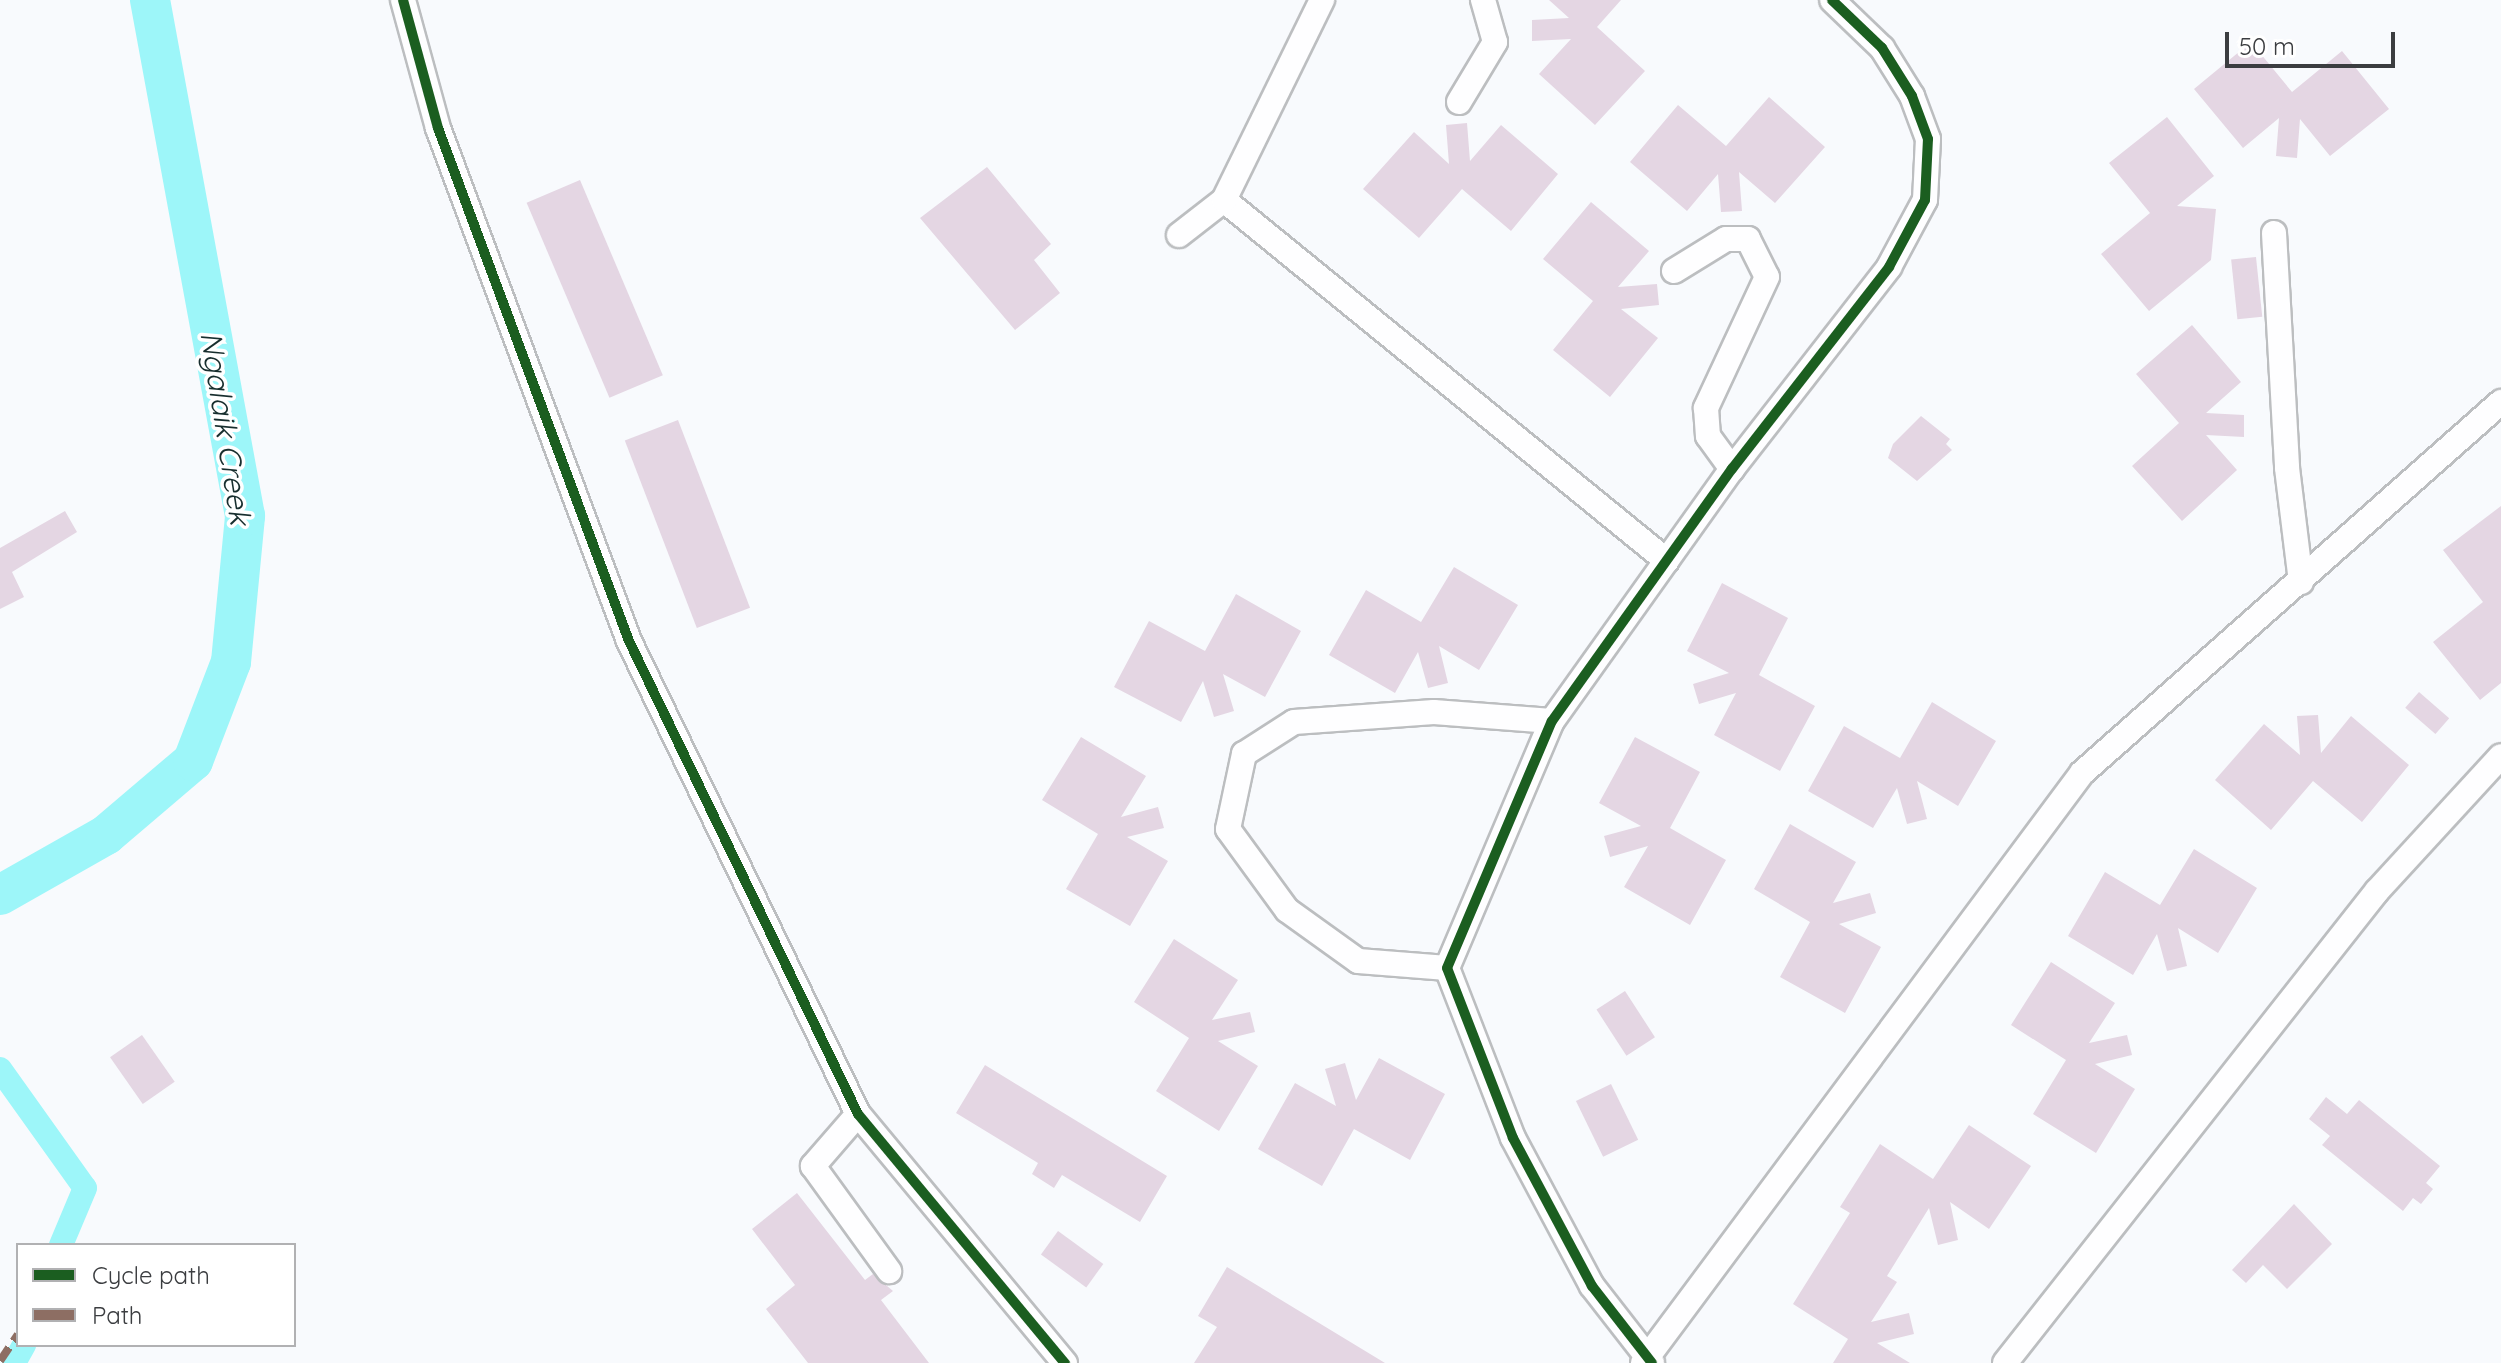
<!DOCTYPE html>
<style>
body{margin:0}
#map{position:relative;width:2501px;height:1363px;overflow:hidden;background:#f8fafd;font-family:Quicksand,sans-serif}
div>[style]{position:absolute}
[style*='--x']{left:calc(var(--x)*1px);top:calc(var(--y)*1px);width:calc(var(--w)*1px);rotate:calc(var(--a)*1deg)}
.canal>*{height:24px;margin:-12px;padding:0 12px;transform-origin:12px;border-radius:12px;background:#9df6f9}
.river>*{height:40px;margin:-20px;padding:0 20px;transform-origin:20px;border-radius:20px;background:#9df6f9}
.building>*{inset:0;background:#e4d6e3;transform-origin:0 0}
.roads{filter:drop-shadow(2px 0 #bcbec0) drop-shadow(-2px 0 #bcbec0) drop-shadow(0 2px #bcbec0) drop-shadow(0 -2px #bcbec0)}
.minor>*{height:24px;margin:-12px;padding:0 12px;transform-origin:12px;border-radius:12px;background:#fefeff}
.quiet>*{height:8px;margin-top:-4px;transform-origin:0;background:repeating-linear-gradient(90deg,#8d6e63 0 16px,transparent 0 24px)}
.cycleway>*{height:10px;margin:-5px;padding:0 5px;transform-origin:5px;border-radius:5px;background:#1b5e20}
span{translate:-50% -50%;white-space:nowrap;text-align:center;line-height:1.15;-webkit-text-stroke:7px #fff;paint-order:stroke}
.water-label{font-size:30px;color:#172e2e;font-style:italic}
.legend{position:absolute;left:16px;top:1243px;width:280px;height:104px;box-sizing:border-box;background:#fff;border:2px solid #b1b1b3;margin:0;padding:10px 14px;list-style:none;font-size:24px;color:#3b3d40}
.legend li{display:flex;align-items:center;gap:16px;height:40px}
.legend b{width:40px;border:2px solid #b1b1b3}
.scale{position:absolute;left:2225px;top:32px;width:170px;height:36px;box-sizing:border-box;border:4px solid #3b3d40;border-top:0;padding-left:10px;font-size:24px;line-height:28px;white-space:nowrap;color:#3b3d40;-webkit-text-stroke:6px #fff;paint-order:stroke}
</style>
<div id="map">
<div class="canal">
<i style="--x:0;--y:1069;--w:146;--a:54.5"></i>
<i style="--x:85;--y:1188;--w:62;--a:112.8"></i>
<i style="--x:14;--y:1363;--w:21;--a:-61"></i>
</div>
<div class="river">
<i style="--x:0;--y:895;--w:122;--a:-29.5"></i>
<i style="--x:106;--y:835;--w:114;--a:-40.4"></i>
<i style="--x:193;--y:761;--w:106;--a:-69"></i>
<i style="--x:231;--y:662;--w:147;--a:-84.5"></i>
<i style="--x:245;--y:516;--w:525;--a:-100.43"></i>
</div>
<div class="building">
<i style="clip-path:polygon(1549px 0,1621px 0,1597px 27px,1645px 71px,1595px 125px,1539px 74px,1571px 39px,1532px 41px,1532px 20px,1569px 18px)"></i>
<i style="clip-path:polygon(2251px 42px,2292px 92px,2342px 51px,2389px 109px,2330px 156px,2300px 119px,2297px 158px,2276px 156px,2279px 118px,2243px 148px,2194px 89px)"></i>
<i style="clip-path:polygon(1769px 97px,1825px 147px,1775px 203px,1739px 172px,1742px 211px,1721px 212px,1718px 174px,1687px 211px,1630px 162px,1678px 105px,1726px 146px)"></i>
<i style="clip-path:polygon(2167px 117px,2214px 176px,2177px 206px,2216px 209px,2211px 260px,2149px 311px,2101px 254px,2150px 213px,2109px 163px)"></i>
<i style="clip-path:polygon(1467px 123px,1470px 161px,1501px 125px,1558px 174px,1511px 231px,1462px 189px,1419px 238px,1363px 189px,1414px 132px,1449px 164px,1446px 125px)"></i>
<i style="clip-path:polygon(987px 167px,1051px 244px,1034px 260px,1060px 293px,1015px 330px,920px 218px)"></i>
<i style="left:580px;top:180px;width:212px;height:58px;rotate:67deg"></i>
<i style="clip-path:polygon(1591px 202px,1649px 251px,1618px 287px,1657px 284px,1659px 305px,1621px 309px,1658px 338px,1610px 397px,1553px 350px,1593px 301px,1543px 259px)"></i>
<i style="left:2256px;top:257px;width:60px;height:25px;rotate:84deg"></i>
<i style="clip-path:polygon(2192px 325px,2241px 382px,2206px 413px,2244px 415px,2244px 437px,2206px 435px,2237px 470px,2182px 521px,2132px 466px,2179px 423px,2136px 374px)"></i>
<i style="clip-path:polygon(1921px 416px,1950px 439px,1946px 444px,1952px 450px,1917px 481px,1888px 458px,1893px 444px)"></i>
<i style="left:678px;top:420px;width:201px;height:57px;rotate:69deg"></i>
<i style="clip-path:polygon(2501px 506px,2501px 683px,2480px 700px,2433px 642px,2483px 602px,2443px 550px)"></i>
<i style="clip-path:polygon(65px 511px,77px 532px,12px 572px,24px 597px,0 609px,0 548px)"></i>
<i style="clip-path:polygon(1454px 567px,1518px 605px,1479px 670px,1439px 646px,1448px 683px,1428px 688px,1418px 652px,1395px 693px,1329px 655px,1366px 590px,1421px 622px)"></i>
<i style="clip-path:polygon(1722px 583px,1788px 618px,1759px 675px,1815px 706px,1780px 771px,1714px 735px,1736px 693px,1699px 704px,1693px 684px,1729px 673px,1687px 651px)"></i>
<i style="clip-path:polygon(1236px 594px,1301px 631px,1265px 697px,1223px 674px,1234px 711px,1214px 717px,1203px 681px,1181px 722px,1114px 687px,1149px 621px,1205px 651px)"></i>
<i style="left:2419px;top:692px;width:40px;height:21px;rotate:41deg"></i>
<i style="clip-path:polygon(1932px 702px,1996px 741px,1958px 806px,1917px 781px,1927px 819px,1907px 824px,1897px 788px,1873px 828px,1808px 791px,1844px 726px,1900px 758px)"></i>
<i style="clip-path:polygon(2318px 715px,2321px 753px,2351px 716px,2409px 765px,2362px 822px,2313px 781px,2271px 830px,2215px 780px,2264px 724px,2300px 755px,2297px 716px)"></i>
<i style="clip-path:polygon(1081px 737px,1146px 776px,1121px 817px,1158px 807px,1164px 828px,1127px 837px,1168px 861px,1130px 926px,1066px 889px,1098px 834px,1042px 800px)"></i>
<i style="clip-path:polygon(1635px 737px,1700px 772px,1670px 828px,1726px 860px,1690px 925px,1624px 887px,1648px 846px,1610px 857px,1604px 836px,1641px 826px,1599px 803px)"></i>
<i style="clip-path:polygon(1790px 824px,1856px 862px,1833px 903px,1870px 893px,1876px 913px,1839px 924px,1881px 947px,1845px 1013px,1780px 977px,1810px 922px,1754px 889px)"></i>
<i style="clip-path:polygon(2194px 849px,2257px 888px,2218px 953px,2178px 928px,2187px 966px,2167px 971px,2157px 934px,2133px 975px,2068px 936px,2105px 872px,2160px 905px)"></i>
<i style="clip-path:polygon(1174px 939px,1238px 980px,1212px 1020px,1250px 1012px,1255px 1032px,1218px 1041px,1258px 1066px,1219px 1131px,1156px 1091px,1189px 1038px,1134px 1002px)"></i>
<i style="clip-path:polygon(2051px 962px,2115px 1003px,2089px 1043px,2127px 1035px,2132px 1055px,2095px 1064px,2135px 1089px,2096px 1153px,2033px 1114px,2066px 1060px,2011px 1025px)"></i>
<i style="left:1625px;top:991px;width:55px;height:34px;rotate:57deg"></i>
<i style="left:142px;top:1035px;width:57px;height:39px;rotate:55deg"></i>
<i style="clip-path:polygon(1379px 1058px,1445px 1094px,1410px 1160px,1354px 1129px,1322px 1186px,1258px 1149px,1295px 1083px,1336px 1106px,1325px 1069px,1345px 1063px,1356px 1100px)"></i>
<i style="clip-path:polygon(985px 1065px,1167px 1176px,1140px 1222px,1062px 1175px,1054px 1188px,1032px 1174px,1038px 1163px,956px 1113px)"></i>
<i style="left:1611px;top:1084px;width:62px;height:39px;rotate:64deg"></i>
<i style="clip-path:polygon(2326px 1097px,2347px 1114px,2359px 1100px,2440px 1166px,2426px 1183px,2433px 1189px,2421px 1204px,2413px 1198px,2403px 1211px,2322px 1145px,2330px 1136px,2309px 1119px)"></i>
<i style="clip-path:polygon(1969px 1125px,2031px 1166px,1989px 1229px,1950px 1202px,1958px 1240px,1938px 1245px,1929px 1208px,1887px 1276px,1897px 1282px,1871px 1322px,1909px 1313px,1914px 1334px,1877px 1343px,1910px 1363px,1833px 1363px,1848px 1339px,1793px 1304px,1850px 1213px,1840px 1207px,1880px 1144px,1933px 1179px)"></i>
<i style="clip-path:polygon(797px 1193px,865px 1280px,873px 1274px,893px 1291px,881px 1300px,929px 1363px,808px 1363px,766px 1309px,795px 1285px,752px 1229px)"></i>
<i style="clip-path:polygon(2294px 1204px,2332px 1244px,2287px 1289px,2263px 1265px,2246px 1283px,2232px 1270px)"></i>
<i style="left:1058px;top:1231px;width:56px;height:29px;rotate:36deg"></i>
<i style="clip-path:polygon(1227px 1267px,1385px 1363px,1194px 1363px,1217px 1327px,1198px 1316px)"></i>
</div>
<div class="roads">
<div class="minor">
<i style="--x:403;--y:0;--w:133;--a:74.7"></i>
<i style="--x:438;--y:128;--w:547;--a:69.58"></i>
<i style="--x:629;--y:641;--w:526;--a:64.17"></i>
<i style="--x:858;--y:1114;--w:324;--a:50.3"></i>
<i style="--x:1459;--y:102;--w:70;--a:-59"></i>
<i style="--x:1495;--y:42;--w:44;--a:-105.9"></i>
<i style="--x:1224;--y:200;--w:571;--a:39.18"></i>
<i style="--x:2274;--y:233;--w:235;--a:86.8"></i>
<i style="--x:2287;--y:468;--w:115;--a:83"></i>
<i style="--x:1179;--y:235;--w:57;--a:-37.9"></i>
<i style="--x:1224;--y:200;--w:223;--a:-63.9"></i>
<i style="--x:1674;--y:271;--w:61;--a:-31.6"></i>
<i style="--x:1726;--y:239;--w:22;--a:0"></i>
<i style="--x:1748;--y:239;--w:42;--a:63.4"></i>
<i style="--x:1767;--y:277;--w:145;--a:115"></i>
<i style="--x:1706;--y:408;--w:28;--a:86"></i>
<i style="--x:1708;--y:436;--w:41;--a:54"></i>
<i style="--x:1447;--y:968;--w:89;--a:-175.5"></i>
<i style="--x:1358;--y:961;--w:87;--a:-144.3"></i>
<i style="--x:1287;--y:910;--w:100;--a:-126.1"></i>
<i style="--x:1228;--y:829;--w:77;--a:-78"></i>
<i style="--x:1244;--y:754;--w:59;--a:-32.6"></i>
<i style="--x:1294;--y:722;--w:140;--a:-4.1"></i>
<i style="--x:1434;--y:712;--w:118;--a:4.4"></i>
<i style="--x:858;--y:1114;--w:69;--a:130.9"></i>
<i style="--x:813;--y:1166;--w:130;--a:54.1"></i>
<i style="--x:1643;--y:1363;--w:735;--a:-53.35"></i>
<i style="--x:2082;--y:773;--w:560;--a:-41.52"></i>
<i style="--x:1652;--y:1363;--w:98;--a:-127.9"></i>
<i style="--x:1592;--y:1286;--w:168;--a:-118.1"></i>
<i style="--x:1513;--y:1138;--w:182;--a:-111.2"></i>
<i style="--x:1447;--y:968;--w:268;--a:-67"></i>
<i style="--x:1552;--y:721;--w:310;--a:-54.5"></i>
<i style="--x:1732;--y:469;--w:256;--a:-52.1"></i>
<i style="--x:1889;--y:267;--w:76;--a:-61.8"></i>
<i style="--x:1925;--y:200;--w:61;--a:-87.2"></i>
<i style="--x:1928;--y:139;--w:46;--a:-110.4"></i>
<i style="--x:1912;--y:96;--w:57;--a:-122"></i>
<i style="--x:1882;--y:48;--w:69;--a:-136.2"></i>
<i style="--x:2005;--y:1363;--w:601;--a:-51.76"></i>
<i style="--x:2377;--y:891;--w:183;--a:-47.4"></i>
</div>
</div>
<div class="quiet">
<i style="--x:0;--y:1361;--w:32;--a:-56"></i>
</div>
<div class="cycleway">
<i style="--x:403;--y:0;--w:133;--a:74.7"></i>
<i style="--x:438;--y:128;--w:547;--a:69.58"></i>
<i style="--x:629;--y:641;--w:526;--a:64.17"></i>
<i style="--x:858;--y:1114;--w:324;--a:50.3"></i>
<i style="--x:1652;--y:1363;--w:98;--a:-127.9"></i>
<i style="--x:1592;--y:1286;--w:168;--a:-118.1"></i>
<i style="--x:1513;--y:1138;--w:182;--a:-111.2"></i>
<i style="--x:1447;--y:968;--w:268;--a:-67"></i>
<i style="--x:1552;--y:721;--w:310;--a:-54.5"></i>
<i style="--x:1732;--y:469;--w:256;--a:-52.1"></i>
<i style="--x:1889;--y:267;--w:76;--a:-61.8"></i>
<i style="--x:1925;--y:200;--w:61;--a:-87.2"></i>
<i style="--x:1928;--y:139;--w:46;--a:-110.4"></i>
<i style="--x:1912;--y:96;--w:57;--a:-122"></i>
<i style="--x:1882;--y:48;--w:69;--a:-136.2"></i>
</div>
<div class="water-label">
<span style="left:226px;top:428px;rotate:81deg">Ngalaik Creek</span>
</div>
<ul class="legend">
<li><b style="height:10px;background:#1b5e20"></b>Cycle path</li>
<li><b style="height:10px;background:#8d6e63"></b>Path</li>
</ul>
<div class="scale">50 m</div>
</div>
